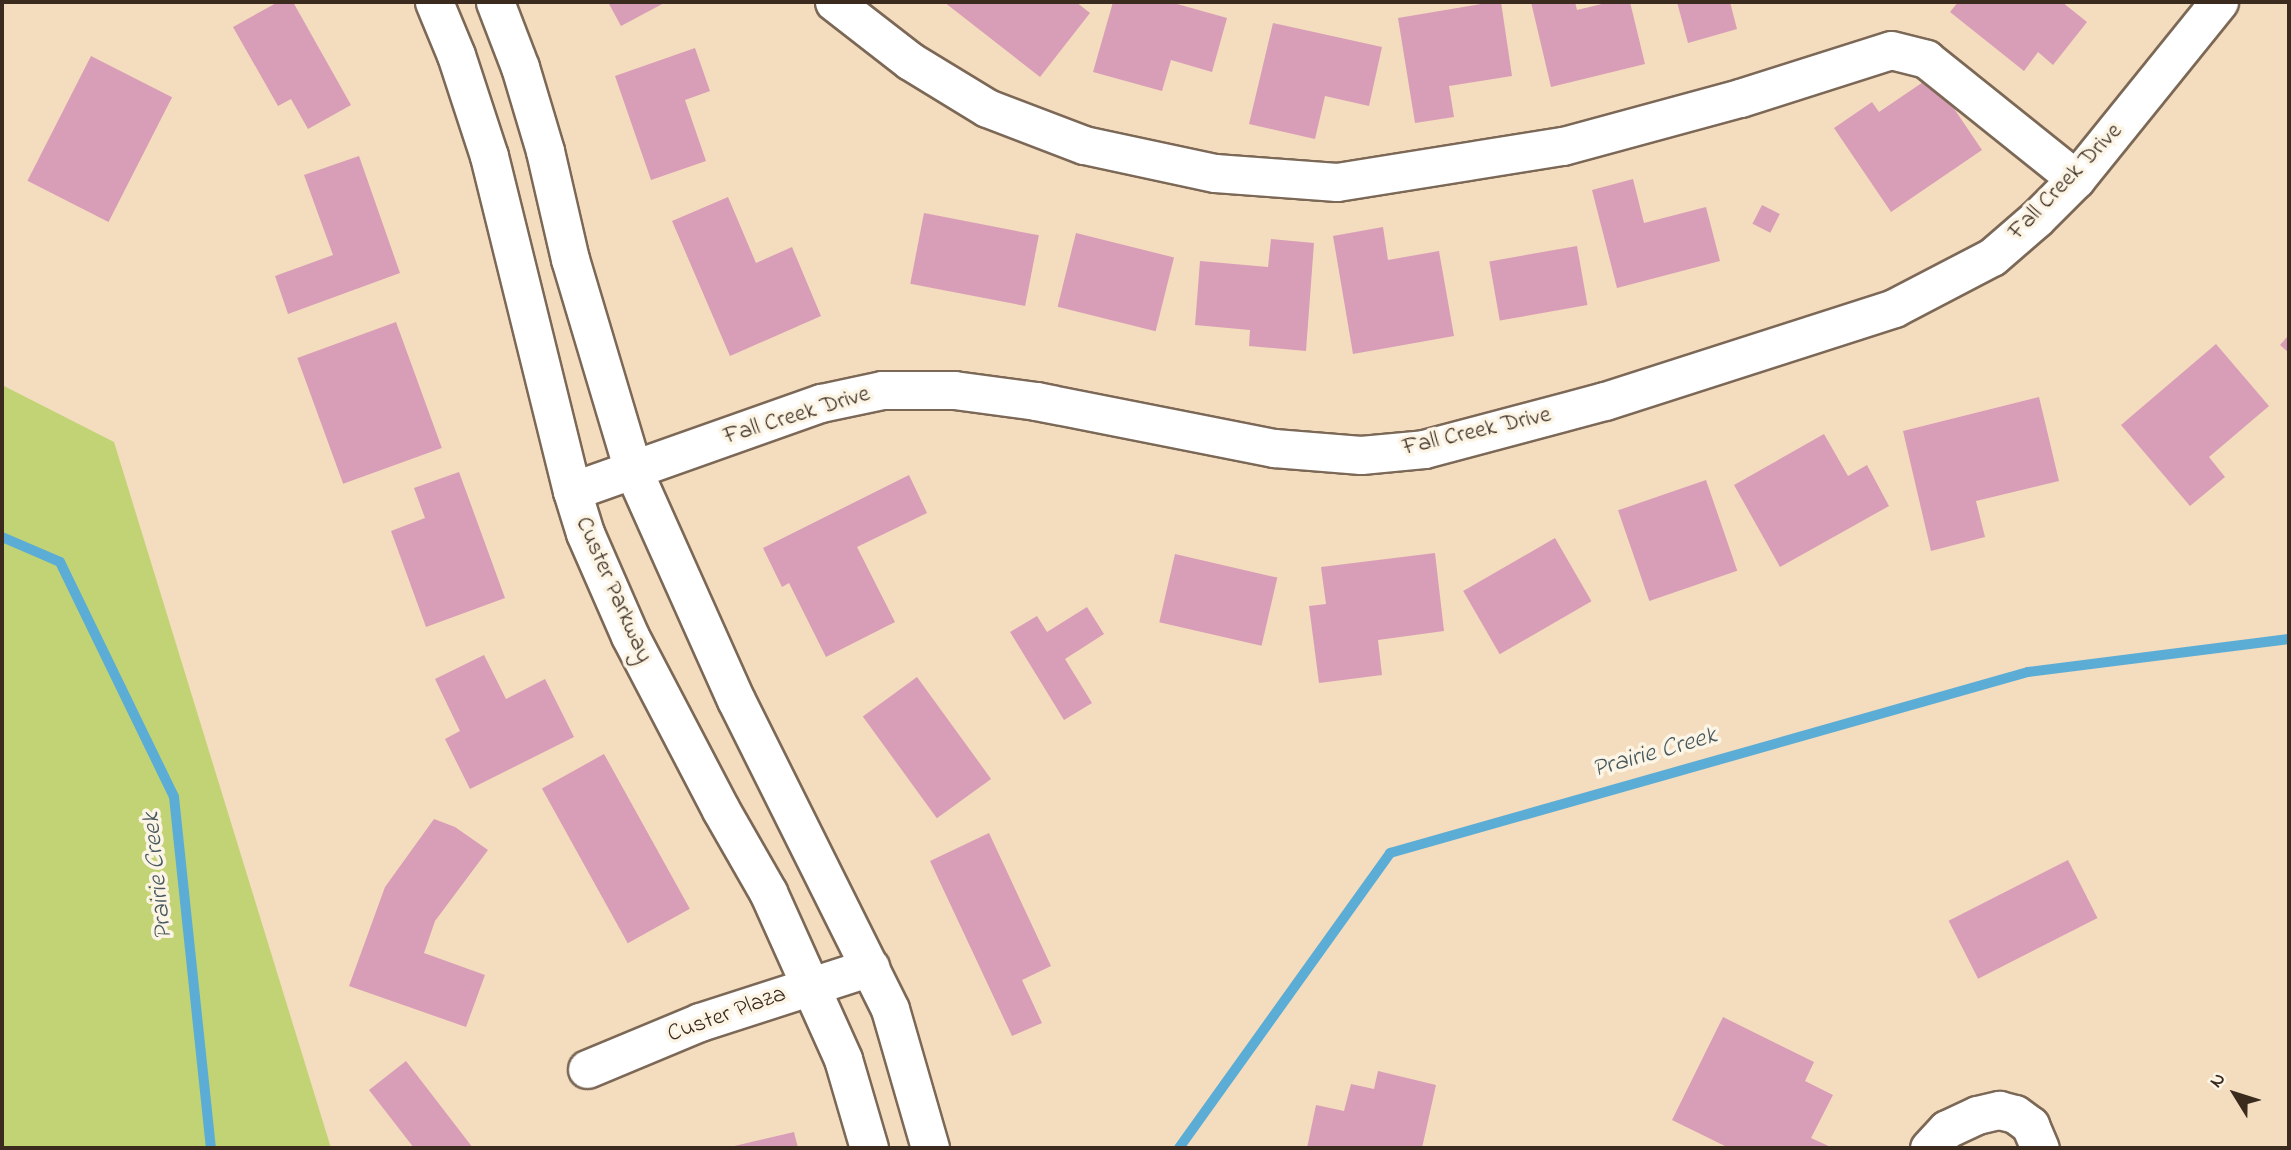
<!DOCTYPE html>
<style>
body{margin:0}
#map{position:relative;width:2291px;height:1150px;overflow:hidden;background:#f4dcbe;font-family:"Indie Flower",sans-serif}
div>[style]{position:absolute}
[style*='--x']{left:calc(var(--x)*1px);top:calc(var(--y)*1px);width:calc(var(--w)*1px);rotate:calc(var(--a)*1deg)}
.green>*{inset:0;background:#c2d375}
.stream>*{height:10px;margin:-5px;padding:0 5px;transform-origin:5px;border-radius:5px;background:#5badd6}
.building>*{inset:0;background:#d89eb7;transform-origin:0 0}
.roads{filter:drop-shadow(2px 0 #7c6856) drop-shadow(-2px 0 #7c6856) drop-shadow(0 2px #7c6856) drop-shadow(0 -2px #7c6856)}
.minor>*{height:37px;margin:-18.5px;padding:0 18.5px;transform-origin:18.5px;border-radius:18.5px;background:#fff}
span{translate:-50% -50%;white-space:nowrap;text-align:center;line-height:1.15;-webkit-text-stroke:7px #fcf5e5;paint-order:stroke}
.street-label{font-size:24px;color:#3b2a1e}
.water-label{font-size:26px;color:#46585e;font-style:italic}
.frame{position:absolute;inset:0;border:4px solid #3b2a1e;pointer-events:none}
.north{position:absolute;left:2200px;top:1059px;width:70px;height:70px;-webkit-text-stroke:5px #fcf5e5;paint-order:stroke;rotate:308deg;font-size:19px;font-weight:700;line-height:28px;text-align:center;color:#3b2a1e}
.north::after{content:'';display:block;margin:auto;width:24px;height:32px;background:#3b2a1e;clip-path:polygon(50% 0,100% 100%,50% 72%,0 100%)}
</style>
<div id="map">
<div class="green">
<i style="clip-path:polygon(2px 385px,114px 442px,331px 1148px,2px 1148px)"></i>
</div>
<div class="stream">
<i style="--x:2;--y:537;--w:63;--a:23.3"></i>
<i style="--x:60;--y:562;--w:261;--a:64.1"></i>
<i style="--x:174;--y:797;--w:353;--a:84"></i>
<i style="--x:1179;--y:1148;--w:363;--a:-54.4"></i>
<i style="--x:1390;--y:853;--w:663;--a:-15.84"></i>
<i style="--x:2028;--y:672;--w:263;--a:-7.2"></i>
</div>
<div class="building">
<i style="clip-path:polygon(278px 2px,293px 2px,351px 105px,308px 129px,291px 99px,278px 106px,233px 27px)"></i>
<i style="clip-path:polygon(608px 2px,666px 2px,621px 26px)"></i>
<i style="clip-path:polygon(944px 2px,1076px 2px,1090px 13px,1040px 77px)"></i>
<i style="clip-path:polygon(1113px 2px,1170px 2px,1227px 18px,1212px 72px,1171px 60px,1162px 91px,1093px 72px)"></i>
<i style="clip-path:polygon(1493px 2px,1501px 2px,1512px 76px,1449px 86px,1454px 117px,1415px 123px,1398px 18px)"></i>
<i style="clip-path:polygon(1531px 2px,1575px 2px,1577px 10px,1610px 2px,1630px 2px,1645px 64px,1551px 87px)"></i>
<i style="clip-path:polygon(1677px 2px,1730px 2px,1737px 29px,1688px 43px)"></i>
<i style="clip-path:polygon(1958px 2px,2062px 2px,2087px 22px,2053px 65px,2038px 52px,2024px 71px,1950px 12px)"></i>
<i style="clip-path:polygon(1273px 23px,1382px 47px,1369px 106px,1325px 96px,1315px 139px,1249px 124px)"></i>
<i style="clip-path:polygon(695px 48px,710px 91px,685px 100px,706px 161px,651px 180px,615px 76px)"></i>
<i style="left:91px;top:56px;width:91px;height:140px;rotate:27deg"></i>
<i style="clip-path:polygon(1932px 76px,1982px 150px,1891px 212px,1834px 128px,1872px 102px,1879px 112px)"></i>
<i style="clip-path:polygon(359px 156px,400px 273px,288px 314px,275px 276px,333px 255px,304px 175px)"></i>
<i style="clip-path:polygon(1633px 179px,1644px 223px,1706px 207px,1720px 261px,1617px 288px,1592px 190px)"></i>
<i style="clip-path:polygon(728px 197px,756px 263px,792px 247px,821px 316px,730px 356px,672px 221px)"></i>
<i style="left:1762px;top:205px;width:20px;height:21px;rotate:27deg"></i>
<i style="left:924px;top:213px;width:117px;height:72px;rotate:11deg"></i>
<i style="clip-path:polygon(1383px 227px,1388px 260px,1439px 251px,1454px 336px,1353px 354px,1333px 236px)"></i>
<i style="left:1076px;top:233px;width:101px;height:76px;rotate:14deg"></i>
<i style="clip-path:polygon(1271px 239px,1314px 243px,1306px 351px,1249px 346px,1250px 330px,1195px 325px,1200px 261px,1268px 267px)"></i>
<i style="left:1577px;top:246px;width:60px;height:89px;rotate:80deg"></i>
<i style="left:396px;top:322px;width:134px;height:105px;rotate:70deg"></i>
<i style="clip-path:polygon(2289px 335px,2289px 353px,2280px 345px)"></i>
<i style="clip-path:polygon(2216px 344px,2269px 406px,2209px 457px,2225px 477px,2190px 506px,2121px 425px)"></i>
<i style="clip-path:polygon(2039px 397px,2059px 481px,1976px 501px,1985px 537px,1931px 551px,1903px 431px)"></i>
<i style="clip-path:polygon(1824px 434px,1848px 476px,1867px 465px,1889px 506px,1780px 567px,1734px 485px)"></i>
<i style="clip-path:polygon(459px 472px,505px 598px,426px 627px,391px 531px,425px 518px,414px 488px)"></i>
<i style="clip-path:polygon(909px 475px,927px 513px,857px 547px,895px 622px,826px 657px,789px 583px,782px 587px,763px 548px)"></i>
<i style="left:1706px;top:480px;width:96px;height:93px;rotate:71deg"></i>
<i style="left:1555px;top:538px;width:73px;height:106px;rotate:60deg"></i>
<i style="clip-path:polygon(1435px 553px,1444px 631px,1378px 640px,1382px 675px,1319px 683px,1309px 606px,1326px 604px,1321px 567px)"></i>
<i style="left:1175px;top:554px;width:105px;height:70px;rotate:13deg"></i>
<i style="clip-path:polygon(1087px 607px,1104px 634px,1065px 659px,1092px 703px,1064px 720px,1010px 632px,1037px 616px,1047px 632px)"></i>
<i style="clip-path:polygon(484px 655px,506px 699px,545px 679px,574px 737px,470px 789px,445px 739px,460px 731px,435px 679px)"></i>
<i style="left:917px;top:677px;width:126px;height:67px;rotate:54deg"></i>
<i style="left:604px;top:754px;width:177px;height:71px;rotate:61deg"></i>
<i style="clip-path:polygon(434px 819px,455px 827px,488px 850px,435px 921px,424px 953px,485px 975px,466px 1027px,349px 986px,385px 887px)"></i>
<i style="clip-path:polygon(989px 833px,1051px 966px,1022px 980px,1042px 1023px,1012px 1036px,930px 861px)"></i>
<i style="left:2068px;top:860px;width:65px;height:134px;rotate:63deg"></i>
<i style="clip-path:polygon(1723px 1017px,1814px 1062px,1805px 1081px,1833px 1095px,1811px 1138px,1833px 1148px,1729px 1148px,1672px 1120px)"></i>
<i style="clip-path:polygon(406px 1061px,473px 1148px,414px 1148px,369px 1090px)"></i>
<i style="clip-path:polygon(1378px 1071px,1436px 1085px,1422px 1148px,1307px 1148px,1316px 1105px,1344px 1111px,1351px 1084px,1374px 1089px)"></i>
<i style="clip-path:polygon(794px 1132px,798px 1148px,730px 1148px,730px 1147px)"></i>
</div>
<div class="roads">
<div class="minor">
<i style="--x:434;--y:2;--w:57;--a:67.5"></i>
<i style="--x:456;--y:55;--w:106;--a:71.9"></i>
<i style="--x:489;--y:156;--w:345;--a:76.1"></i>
<i style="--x:572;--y:491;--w:44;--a:72.8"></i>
<i style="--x:585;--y:533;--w:112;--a:66.4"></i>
<i style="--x:630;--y:636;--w:196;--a:62.4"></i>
<i style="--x:721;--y:810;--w:95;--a:60.2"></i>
<i style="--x:768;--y:892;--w:183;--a:65.8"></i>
<i style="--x:843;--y:1059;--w:93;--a:73.7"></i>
<i style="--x:495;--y:2;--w:70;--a:69"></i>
<i style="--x:520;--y:67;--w:88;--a:73.4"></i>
<i style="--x:545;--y:151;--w:111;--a:77"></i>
<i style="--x:570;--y:259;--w:220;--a:73.4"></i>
<i style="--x:633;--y:470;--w:252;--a:65.9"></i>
<i style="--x:736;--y:700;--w:345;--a:63.5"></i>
<i style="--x:890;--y:1009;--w:145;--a:73.9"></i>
<i style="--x:834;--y:2;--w:96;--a:37.8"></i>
<i style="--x:910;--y:61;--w:90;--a:31.4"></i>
<i style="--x:987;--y:108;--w:104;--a:20.9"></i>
<i style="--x:1084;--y:145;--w:134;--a:12.1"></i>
<i style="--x:1215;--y:173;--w:122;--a:4.2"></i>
<i style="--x:1337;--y:182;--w:229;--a:-9.1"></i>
<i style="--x:1563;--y:146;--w:183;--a:-15.2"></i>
<i style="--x:1740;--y:98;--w:158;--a:-17.6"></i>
<i style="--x:1891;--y:50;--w:36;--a:14"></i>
<i style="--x:1926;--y:59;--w:192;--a:38.7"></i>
<i style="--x:572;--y:491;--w:264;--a:-19.5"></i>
<i style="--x:821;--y:403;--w:62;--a:-12"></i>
<i style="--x:882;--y:390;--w:72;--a:0"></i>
<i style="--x:954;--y:390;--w:83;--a:7.6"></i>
<i style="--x:1036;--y:401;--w:243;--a:11.2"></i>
<i style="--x:1274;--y:448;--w:87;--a:4.6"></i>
<i style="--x:1361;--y:455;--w:63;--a:-5.4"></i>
<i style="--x:1424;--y:449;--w:187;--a:-14.9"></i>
<i style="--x:1605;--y:401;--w:304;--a:-17.8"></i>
<i style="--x:1894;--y:308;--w:110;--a:-27.5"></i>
<i style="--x:1992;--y:257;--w:58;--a:-40.8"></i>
<i style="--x:2036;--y:219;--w:57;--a:-45"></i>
<i style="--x:2076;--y:179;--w:228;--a:-51.1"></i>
<i style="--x:587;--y:1069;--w:122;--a:-22.6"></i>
<i style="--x:700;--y:1022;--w:179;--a:-17.9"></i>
<i style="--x:1929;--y:1148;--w:26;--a:-47"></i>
<i style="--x:1947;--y:1129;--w:33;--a:-25"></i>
<i style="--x:1977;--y:1115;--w:23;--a:-13"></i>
<i style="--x:1999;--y:1110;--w:16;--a:14"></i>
<i style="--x:2015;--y:1114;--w:19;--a:36"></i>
<i style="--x:2030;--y:1125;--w:25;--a:67"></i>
</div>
</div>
<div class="street-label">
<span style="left:2066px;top:182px;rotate:-46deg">Fall Creek Drive</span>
<span style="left:797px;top:416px;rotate:-17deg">Fall Creek Drive</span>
<span style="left:1477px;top:432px;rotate:-13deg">Fall Creek Drive</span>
<span style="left:613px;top:590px;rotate:66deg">Custer Parkway</span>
<span style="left:727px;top:1015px;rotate:-20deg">Custer Plaza</span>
</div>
<div class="water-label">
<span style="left:1655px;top:754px;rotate:-16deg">Prairie Creek</span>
<span style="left:159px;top:876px;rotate:-96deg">Prairie Creek</span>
</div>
<div class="frame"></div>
<div class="north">N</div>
</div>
